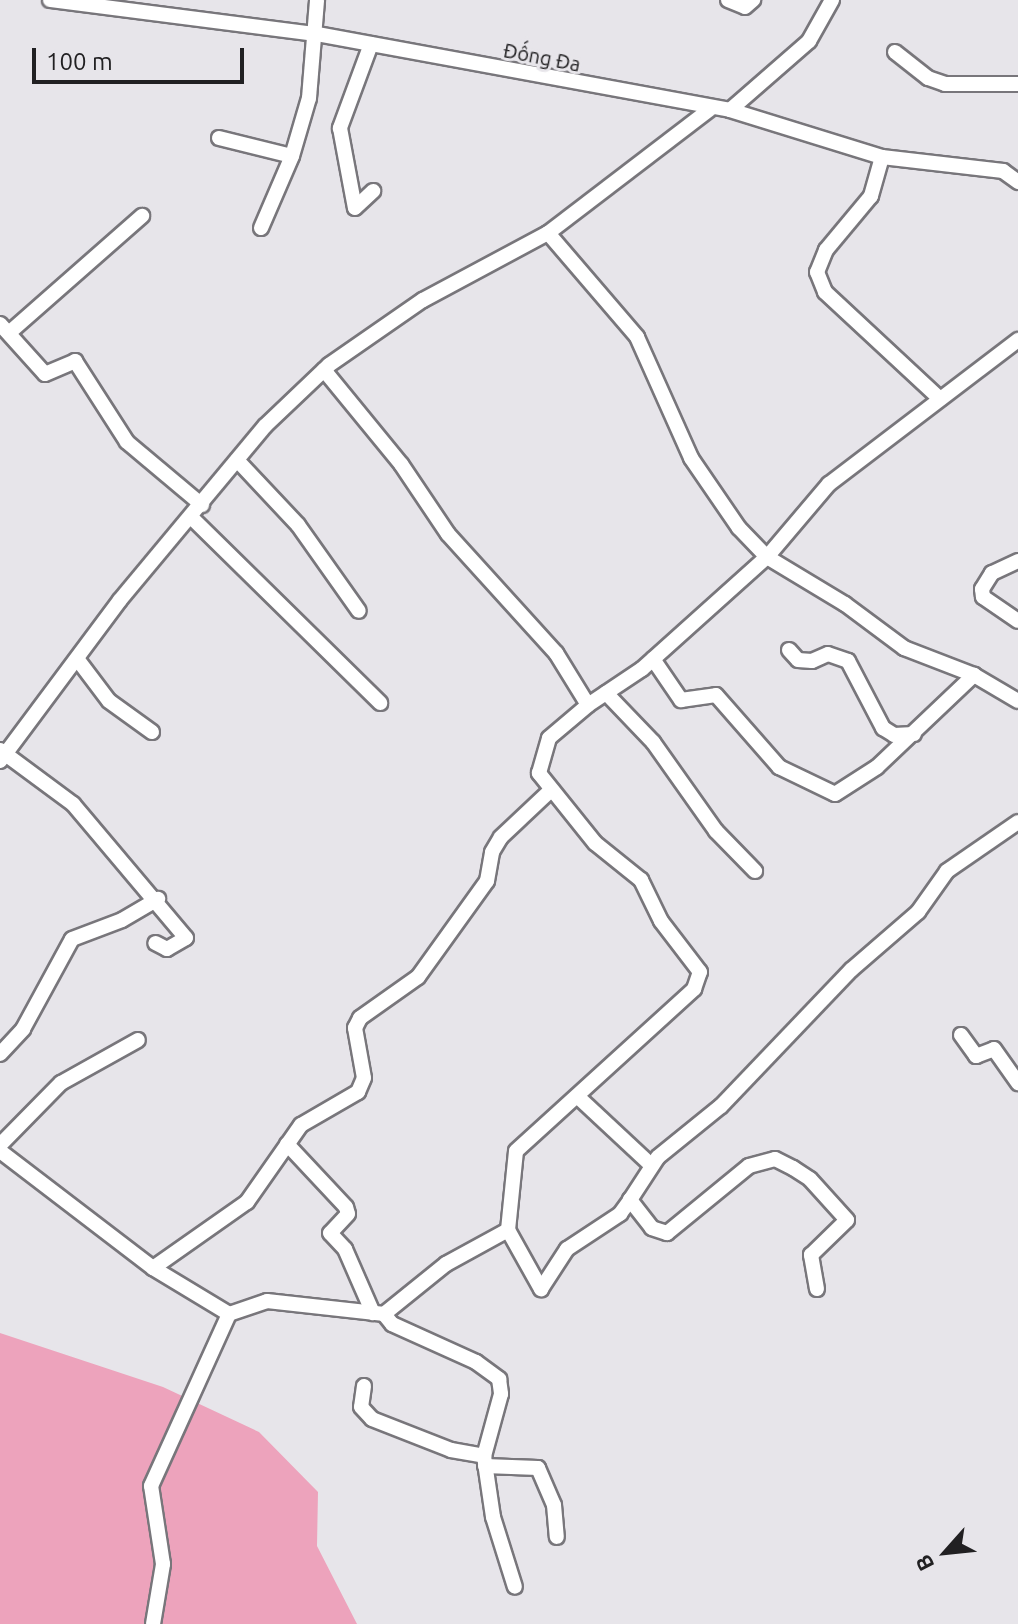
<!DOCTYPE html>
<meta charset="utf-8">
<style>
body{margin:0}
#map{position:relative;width:1018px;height:1624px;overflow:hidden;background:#e7e5ea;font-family:Ubuntu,sans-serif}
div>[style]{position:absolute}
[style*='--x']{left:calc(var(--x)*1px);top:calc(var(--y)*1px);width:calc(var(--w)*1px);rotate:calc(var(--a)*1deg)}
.green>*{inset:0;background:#eda3bc}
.roads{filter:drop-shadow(2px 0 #78767b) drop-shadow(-2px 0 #78767b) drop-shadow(0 2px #78767b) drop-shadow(0 -2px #78767b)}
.street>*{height:14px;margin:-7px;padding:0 7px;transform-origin:7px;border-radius:7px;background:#fff}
span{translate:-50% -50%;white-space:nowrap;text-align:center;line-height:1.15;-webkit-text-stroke:6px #e7e5ea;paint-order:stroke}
.street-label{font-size:20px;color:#212022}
.north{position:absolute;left:906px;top:1512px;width:80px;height:80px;-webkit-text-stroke:6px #e7e5ea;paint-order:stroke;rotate:243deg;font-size:22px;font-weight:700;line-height:32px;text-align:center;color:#212022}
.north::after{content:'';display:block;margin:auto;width:28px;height:36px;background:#212022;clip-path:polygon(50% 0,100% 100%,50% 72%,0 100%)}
.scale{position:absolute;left:32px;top:48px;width:212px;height:36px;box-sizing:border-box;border:4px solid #212022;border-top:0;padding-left:10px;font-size:24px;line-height:28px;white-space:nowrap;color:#212022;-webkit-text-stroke:6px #e7e5ea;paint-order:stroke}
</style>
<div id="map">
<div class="green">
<i style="clip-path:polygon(0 1333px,163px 1387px,259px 1432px,318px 1492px,317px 1546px,357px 1624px,0 1624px)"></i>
</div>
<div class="roads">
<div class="street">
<i style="--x:50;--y:0;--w:269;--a:7.3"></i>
<i style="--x:317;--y:34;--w:420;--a:10.4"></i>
<i style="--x:730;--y:110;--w:159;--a:17.2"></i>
<i style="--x:882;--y:157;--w:122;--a:6.6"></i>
<i style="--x:1003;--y:171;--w:19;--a:36"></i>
<i style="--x:728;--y:0;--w:18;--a:22"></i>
<i style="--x:745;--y:7;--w:11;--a:-41"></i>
<i style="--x:371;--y:44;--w:90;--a:110.3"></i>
<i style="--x:340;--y:128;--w:81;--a:79.4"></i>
<i style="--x:355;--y:208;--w:25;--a:-43"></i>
<i style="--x:895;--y:52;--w:42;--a:38.2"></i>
<i style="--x:928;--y:78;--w:18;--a:19"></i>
<i style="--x:945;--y:84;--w:73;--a:0"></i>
<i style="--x:730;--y:110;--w:105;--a:-41.1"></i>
<i style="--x:809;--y:41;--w:47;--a:-60.7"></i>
<i style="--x:219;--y:138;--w:75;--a:13.9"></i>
<i style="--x:882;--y:157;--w:41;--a:105.8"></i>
<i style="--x:871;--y:196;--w:70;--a:129.8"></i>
<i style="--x:826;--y:250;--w:24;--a:112"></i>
<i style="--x:817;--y:272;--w:22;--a:68"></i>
<i style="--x:825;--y:292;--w:157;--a:42.9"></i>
<i style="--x:261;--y:228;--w:78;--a:-66.7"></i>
<i style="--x:292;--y:156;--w:60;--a:-73.7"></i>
<i style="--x:309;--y:98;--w:98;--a:-85.3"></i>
<i style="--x:548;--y:233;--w:203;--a:-37.4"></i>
<i style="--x:0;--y:324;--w:67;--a:48"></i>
<i style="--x:45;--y:374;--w:33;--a:-23"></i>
<i style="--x:75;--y:361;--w:96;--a:57.3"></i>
<i style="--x:127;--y:442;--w:98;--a:40"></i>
<i style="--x:10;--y:332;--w:176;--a:-41.3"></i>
<i style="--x:324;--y:370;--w:122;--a:50.7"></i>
<i style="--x:401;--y:464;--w:84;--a:56.1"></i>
<i style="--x:448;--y:534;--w:161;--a:47.8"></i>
<i style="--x:556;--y:653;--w:61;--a:58.4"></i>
<i style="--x:588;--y:705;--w:65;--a:-33.7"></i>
<i style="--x:642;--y:669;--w:168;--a:-41.9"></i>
<i style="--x:767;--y:557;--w:96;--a:-49.7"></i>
<i style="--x:829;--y:484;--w:238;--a:-37.3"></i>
<i style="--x:237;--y:460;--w:89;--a:46.8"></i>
<i style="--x:298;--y:525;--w:105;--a:54.7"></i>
<i style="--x:192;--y:518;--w:264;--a:44.5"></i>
<i style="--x:1018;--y:561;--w:29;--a:155"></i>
<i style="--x:992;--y:573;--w:19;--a:122"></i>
<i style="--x:982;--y:589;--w:8;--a:83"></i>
<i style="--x:983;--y:597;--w:42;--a:34.4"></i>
<i style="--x:789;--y:650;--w:13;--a:48"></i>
<i style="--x:798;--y:660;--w:14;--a:4"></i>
<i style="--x:812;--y:661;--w:17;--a:-24"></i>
<i style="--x:828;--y:654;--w:21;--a:19"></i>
<i style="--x:848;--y:661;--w:76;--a:62.4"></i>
<i style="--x:883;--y:728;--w:13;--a:32"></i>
<i style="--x:894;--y:735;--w:20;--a:-3"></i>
<i style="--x:653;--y:659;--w:50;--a:55.7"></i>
<i style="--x:681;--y:700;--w:35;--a:-8"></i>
<i style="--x:716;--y:695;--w:96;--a:48.8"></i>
<i style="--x:779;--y:767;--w:62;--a:25.7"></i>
<i style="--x:835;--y:794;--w:50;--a:-32.7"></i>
<i style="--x:877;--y:767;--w:134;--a:-43.5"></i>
<i style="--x:78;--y:660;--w:51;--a:52.9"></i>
<i style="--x:109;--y:701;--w:53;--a:35.8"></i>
<i style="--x:606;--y:693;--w:68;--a:46.2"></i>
<i style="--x:653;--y:742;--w:109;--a:54.7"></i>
<i style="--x:716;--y:831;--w:56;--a:45.7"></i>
<i style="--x:0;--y:750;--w:91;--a:36.5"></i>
<i style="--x:73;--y:804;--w:175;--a:49.9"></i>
<i style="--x:186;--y:938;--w:22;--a:150"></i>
<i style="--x:167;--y:949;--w:13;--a:-153"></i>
<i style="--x:0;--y:761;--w:201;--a:-53.3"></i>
<i style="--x:120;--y:600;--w:226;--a:-50.2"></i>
<i style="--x:265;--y:426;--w:88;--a:-43.6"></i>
<i style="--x:329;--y:365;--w:114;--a:-34.7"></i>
<i style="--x:423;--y:300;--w:142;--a:-28.2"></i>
<i style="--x:548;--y:233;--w:137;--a:49.4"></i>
<i style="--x:637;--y:337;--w:133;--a:65.9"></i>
<i style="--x:691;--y:458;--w:85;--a:55.6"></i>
<i style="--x:739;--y:528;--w:40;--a:46"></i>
<i style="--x:767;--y:557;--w:91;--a:31.1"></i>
<i style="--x:845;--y:604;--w:74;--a:36.7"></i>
<i style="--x:904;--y:648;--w:75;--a:21.1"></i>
<i style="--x:974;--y:675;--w:51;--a:30.6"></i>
<i style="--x:961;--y:1035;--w:26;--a:54"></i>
<i style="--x:976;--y:1056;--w:19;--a:-21"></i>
<i style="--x:994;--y:1049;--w:42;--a:54.8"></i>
<i style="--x:0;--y:1054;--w:34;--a:-47"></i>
<i style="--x:23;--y:1029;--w:102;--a:-61.4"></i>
<i style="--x:72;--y:939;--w:53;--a:-20.8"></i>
<i style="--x:122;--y:920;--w:42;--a:-30.3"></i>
<i style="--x:578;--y:1097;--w:100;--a:43"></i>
<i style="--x:287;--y:1144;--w:86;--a:46.9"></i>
<i style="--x:346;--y:1207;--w:7;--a:74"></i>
<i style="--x:348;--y:1214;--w:26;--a:133"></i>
<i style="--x:330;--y:1233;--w:22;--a:47"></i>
<i style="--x:345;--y:1249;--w:70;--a:66.4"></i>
<i style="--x:0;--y:1145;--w:87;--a:-45.5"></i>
<i style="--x:61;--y:1083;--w:88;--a:-29.2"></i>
<i style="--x:0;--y:1151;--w:193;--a:37.4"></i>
<i style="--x:153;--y:1268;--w:89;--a:31.2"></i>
<i style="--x:229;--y:1314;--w:40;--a:-18.9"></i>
<i style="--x:267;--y:1301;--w:118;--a:6.3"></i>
<i style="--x:384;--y:1314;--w:80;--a:-38.9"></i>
<i style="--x:446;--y:1264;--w:71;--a:-28.7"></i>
<i style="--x:508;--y:1230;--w:79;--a:-84.2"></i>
<i style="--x:516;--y:1151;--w:241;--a:-42.3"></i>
<i style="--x:694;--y:989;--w:18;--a:-71"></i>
<i style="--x:700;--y:972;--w:64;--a:-127.4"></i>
<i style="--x:661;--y:921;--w:46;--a:-116"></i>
<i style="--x:641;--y:880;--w:59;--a:-141.2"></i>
<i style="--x:595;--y:843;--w:90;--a:-128.7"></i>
<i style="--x:539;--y:773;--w:36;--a:-74"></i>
<i style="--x:549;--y:738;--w:51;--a:-40.2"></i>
<i style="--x:508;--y:1230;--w:68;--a:60.8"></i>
<i style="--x:541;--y:1289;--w:48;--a:-57"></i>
<i style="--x:567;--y:1249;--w:64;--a:-33.4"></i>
<i style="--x:620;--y:1214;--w:17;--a:-54"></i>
<i style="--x:153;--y:1268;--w:115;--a:-35.1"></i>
<i style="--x:247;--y:1202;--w:94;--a:-55"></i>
<i style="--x:301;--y:1125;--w:66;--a:-30.1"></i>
<i style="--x:358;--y:1092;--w:15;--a:-67"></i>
<i style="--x:364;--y:1078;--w:51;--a:-100.2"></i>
<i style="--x:355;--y:1028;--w:11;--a:-63"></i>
<i style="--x:360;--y:1018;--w:71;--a:-35.3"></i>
<i style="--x:418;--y:977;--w:118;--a:-54.3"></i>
<i style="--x:487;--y:881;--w:29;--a:-80"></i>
<i style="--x:492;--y:852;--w:17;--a:-59"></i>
<i style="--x:501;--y:837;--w:69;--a:-43.2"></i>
<i style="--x:817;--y:1289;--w:35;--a:-100"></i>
<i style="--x:811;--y:1255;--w:50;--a:-44.2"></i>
<i style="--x:847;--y:1220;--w:55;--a:-132.1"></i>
<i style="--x:810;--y:1179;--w:20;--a:-147"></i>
<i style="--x:793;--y:1168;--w:20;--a:-153"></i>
<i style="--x:775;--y:1159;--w:27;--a:165"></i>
<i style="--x:749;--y:1166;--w:106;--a:140.7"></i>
<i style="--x:667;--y:1233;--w:16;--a:-162"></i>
<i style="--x:652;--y:1228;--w:36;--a:-128"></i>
<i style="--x:630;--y:1200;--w:51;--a:-56.9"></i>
<i style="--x:658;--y:1157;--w:81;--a:-39"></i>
<i style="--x:721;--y:1106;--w:188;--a:-46.3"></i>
<i style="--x:851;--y:970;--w:89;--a:-40.9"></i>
<i style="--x:918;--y:912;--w:50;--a:-54.7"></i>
<i style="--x:947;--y:871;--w:86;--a:-34.6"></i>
<i style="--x:384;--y:1314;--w:13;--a:51"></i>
<i style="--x:392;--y:1324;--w:92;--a:24.3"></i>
<i style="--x:476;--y:1362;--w:29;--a:36"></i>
<i style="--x:499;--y:1379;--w:15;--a:82"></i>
<i style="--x:501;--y:1394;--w:64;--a:105.3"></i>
<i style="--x:484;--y:1456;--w:62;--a:81.6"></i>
<i style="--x:493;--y:1517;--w:73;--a:72.6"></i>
<i style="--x:364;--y:1386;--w:21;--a:98"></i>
<i style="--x:361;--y:1407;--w:16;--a:47"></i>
<i style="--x:372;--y:1419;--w:85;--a:21.4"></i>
<i style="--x:451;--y:1450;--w:34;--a:10"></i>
<i style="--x:485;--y:1466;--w:53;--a:2.2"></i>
<i style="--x:538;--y:1468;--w:40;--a:66.6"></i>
<i style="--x:554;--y:1505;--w:32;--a:85"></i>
<i style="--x:153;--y:1624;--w:61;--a:-80.5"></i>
<i style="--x:163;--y:1564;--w:79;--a:-98.7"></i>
<i style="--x:151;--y:1486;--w:189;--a:-65.6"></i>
</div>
</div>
<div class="street-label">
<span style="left:542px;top:57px;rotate:11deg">Đống Đa</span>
</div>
<div class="north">B</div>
<div class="scale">100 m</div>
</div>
